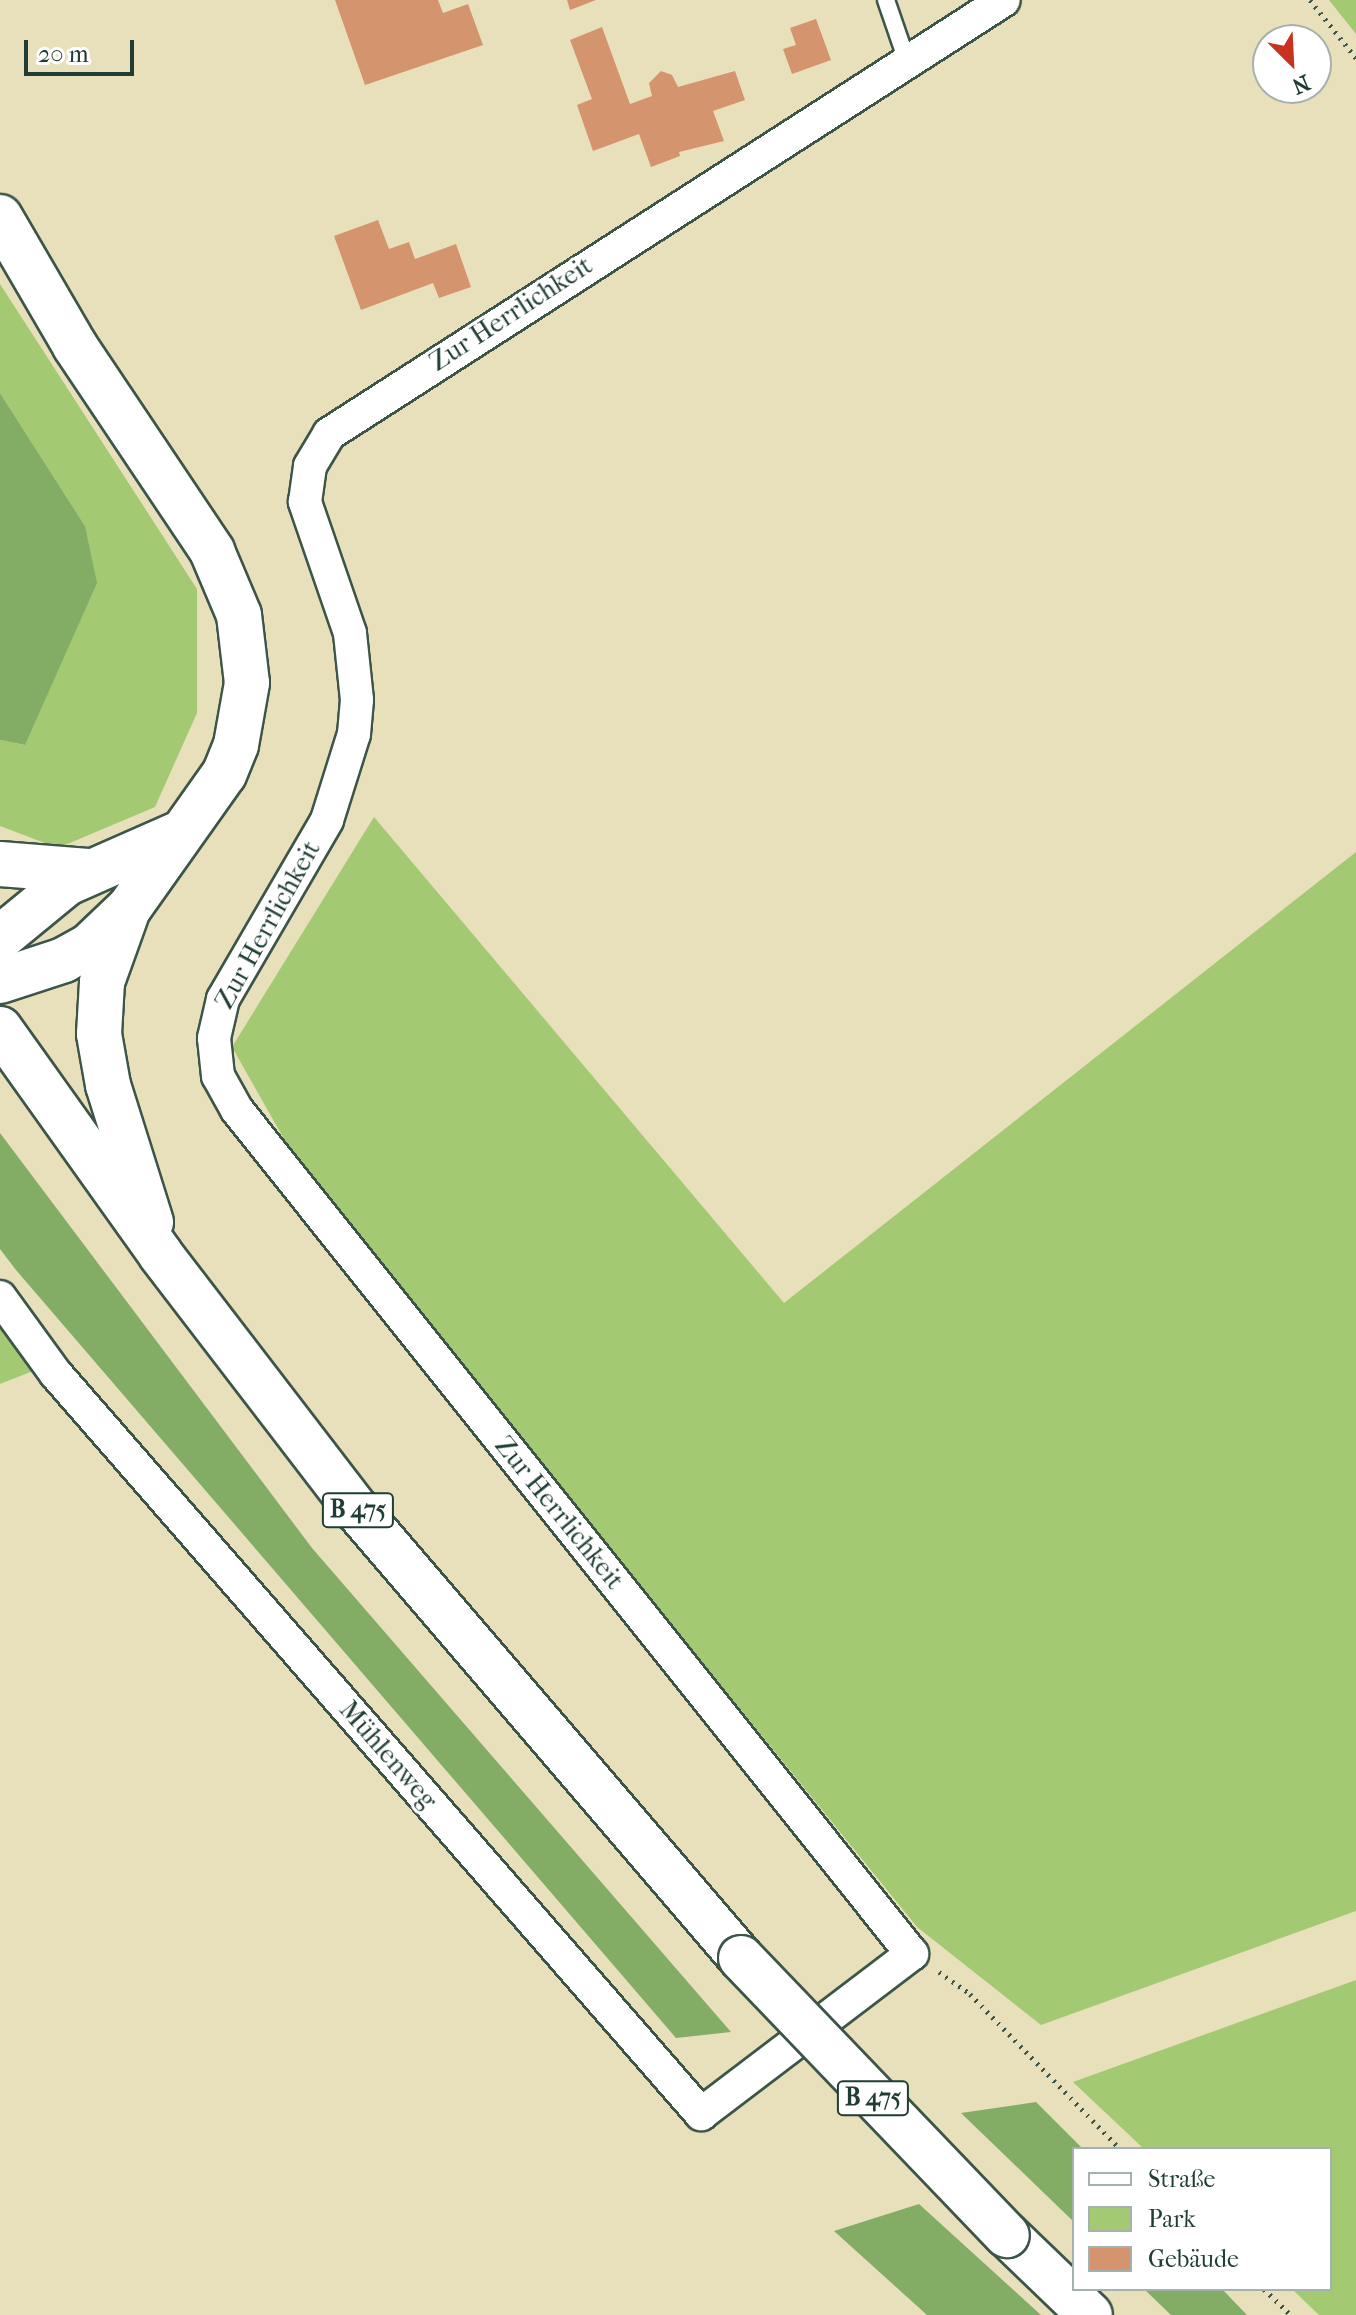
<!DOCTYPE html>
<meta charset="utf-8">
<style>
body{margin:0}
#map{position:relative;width:1356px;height:2315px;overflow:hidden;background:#e8e0bb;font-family:"IM FELL French Canon",serif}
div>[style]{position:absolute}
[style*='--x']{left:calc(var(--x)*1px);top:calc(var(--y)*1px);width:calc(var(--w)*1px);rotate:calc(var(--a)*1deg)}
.green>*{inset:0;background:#a4c973}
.forest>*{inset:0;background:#83ad65}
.building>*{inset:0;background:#d3946e}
.path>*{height:5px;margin-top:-2.5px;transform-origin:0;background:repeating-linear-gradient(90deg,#3d5548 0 2px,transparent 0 8px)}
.roads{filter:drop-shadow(2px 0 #3d5548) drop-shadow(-2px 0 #3d5548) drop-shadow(0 2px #3d5548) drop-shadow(0 -2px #3d5548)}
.service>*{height:16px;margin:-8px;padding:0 8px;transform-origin:8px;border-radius:8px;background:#fff}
.minor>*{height:32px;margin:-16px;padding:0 16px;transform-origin:16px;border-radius:16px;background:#fff}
.primary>*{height:44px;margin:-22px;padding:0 22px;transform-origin:22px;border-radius:22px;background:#fff}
.bridges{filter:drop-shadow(2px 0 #3d5548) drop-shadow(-2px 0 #3d5548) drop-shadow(0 2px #3d5548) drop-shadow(0 -2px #3d5548)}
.primary-bridge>*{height:44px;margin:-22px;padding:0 22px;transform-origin:22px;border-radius:22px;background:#fff}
span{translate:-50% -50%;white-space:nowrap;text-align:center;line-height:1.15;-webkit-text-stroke:6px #fff;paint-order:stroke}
.shield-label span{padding:2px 6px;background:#fff;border:2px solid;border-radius:6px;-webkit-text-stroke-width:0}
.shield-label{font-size:24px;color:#1f3d34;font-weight:700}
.street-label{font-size:26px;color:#1f3d34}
.legend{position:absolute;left:1072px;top:2147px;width:260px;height:144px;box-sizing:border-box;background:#fff;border:2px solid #a5b1ae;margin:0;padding:10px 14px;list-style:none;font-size:24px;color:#1f3d34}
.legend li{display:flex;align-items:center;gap:16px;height:40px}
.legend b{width:40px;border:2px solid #a5b1ae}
.north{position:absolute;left:1252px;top:24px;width:80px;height:80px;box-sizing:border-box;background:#fff;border:2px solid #a5b1ae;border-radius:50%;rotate:156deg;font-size:22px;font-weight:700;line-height:32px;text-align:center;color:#1f3d34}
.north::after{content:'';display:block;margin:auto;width:28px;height:36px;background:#c8321e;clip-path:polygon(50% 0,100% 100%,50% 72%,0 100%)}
.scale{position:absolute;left:24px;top:40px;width:110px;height:36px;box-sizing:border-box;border:4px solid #1f3d34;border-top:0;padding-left:10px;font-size:24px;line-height:28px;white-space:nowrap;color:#1f3d34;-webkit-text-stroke:6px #fff;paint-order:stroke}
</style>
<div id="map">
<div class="green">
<i style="clip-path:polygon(1329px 0,1356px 0,1356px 34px)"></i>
<i style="clip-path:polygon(0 284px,197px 589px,197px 713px,155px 807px,58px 848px,0 826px,0 740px,24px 745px,85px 526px,0 393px)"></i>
<i style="clip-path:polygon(374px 817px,784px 1303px,1356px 852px,1356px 1911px,1041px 2025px,917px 1927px,297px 1162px,232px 1047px)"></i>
<i style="clip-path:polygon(0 1326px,33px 1371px,0 1384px)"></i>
<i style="clip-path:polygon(1356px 1980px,1356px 2315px,1319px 2315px,1292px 2289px,1330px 2289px,1330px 2149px,1144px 2149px,1073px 2082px)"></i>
</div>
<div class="forest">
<i style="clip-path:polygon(0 393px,85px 526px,97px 583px,25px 745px,0 740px)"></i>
<i style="clip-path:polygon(0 1133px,312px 1548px,731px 2032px,676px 2038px,16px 1270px,0 1249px)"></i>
<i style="clip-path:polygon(1036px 2102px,1083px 2149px,1074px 2149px,1074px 2222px,961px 2113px)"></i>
<i style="clip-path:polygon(919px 2204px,1041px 2315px,927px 2315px,834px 2231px)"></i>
<i style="clip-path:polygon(1144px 2289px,1222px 2289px,1247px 2315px,1171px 2315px)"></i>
</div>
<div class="building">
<i style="clip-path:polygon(335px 0,438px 0,443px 13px,468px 4px,483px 45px,365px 85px)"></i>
<i style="clip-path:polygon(567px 0,596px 0,570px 10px)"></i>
<i style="clip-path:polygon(816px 19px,831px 60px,792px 74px,783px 49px,796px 45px,790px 28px)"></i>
<i style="clip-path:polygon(602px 27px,630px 104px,652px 96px,649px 83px,661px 71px,672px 75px,678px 87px,735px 71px,745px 100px,713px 111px,724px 141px,679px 152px,680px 156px,651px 167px,639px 134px,593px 151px,577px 105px,592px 99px,570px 40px)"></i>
<i style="clip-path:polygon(378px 220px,389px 249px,409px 242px,415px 259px,456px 244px,471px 287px,439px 298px,433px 283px,361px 310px,334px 236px)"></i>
</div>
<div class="path">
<i style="--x:1310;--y:0;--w:74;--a:51.6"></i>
<i style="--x:939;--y:1972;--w:38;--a:35"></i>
<i style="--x:970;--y:1994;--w:216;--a:45.9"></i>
<i style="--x:1264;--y:2289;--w:37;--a:44"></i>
</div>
<div class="roads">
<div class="service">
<i style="--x:886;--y:0;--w:65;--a:71"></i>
</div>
<div class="minor">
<i style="--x:0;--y:1297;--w:95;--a:54"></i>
<i style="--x:56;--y:1374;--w:982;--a:48.92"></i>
<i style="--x:701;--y:2114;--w:265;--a:-37.2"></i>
<i style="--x:912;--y:1954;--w:1081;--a:-128.65"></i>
<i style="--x:237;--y:1110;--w:39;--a:-119"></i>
<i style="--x:218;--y:1076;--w:38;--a:-96"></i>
<i style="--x:214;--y:1038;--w:40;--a:-77"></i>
<i style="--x:223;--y:999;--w:207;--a:-59.8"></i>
<i style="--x:327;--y:820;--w:90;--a:-72.6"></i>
<i style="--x:354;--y:734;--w:34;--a:-85"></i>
<i style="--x:357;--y:700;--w:67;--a:-96"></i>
<i style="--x:350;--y:633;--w:139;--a:-109"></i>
<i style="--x:305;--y:502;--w:36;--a:-82"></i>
<i style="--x:310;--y:466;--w:37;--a:-59"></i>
<i style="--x:329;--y:434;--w:802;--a:-32.74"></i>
</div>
<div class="primary">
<i style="--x:0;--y:217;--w:149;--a:59.8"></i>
<i style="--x:75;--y:346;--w:247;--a:56.2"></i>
<i style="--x:212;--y:551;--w:69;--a:67.1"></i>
<i style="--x:239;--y:615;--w:68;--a:83.3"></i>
<i style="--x:247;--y:683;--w:63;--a:100.1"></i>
<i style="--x:236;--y:745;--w:31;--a:112"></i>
<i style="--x:224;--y:774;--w:164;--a:125.3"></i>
<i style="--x:129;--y:908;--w:55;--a:136.5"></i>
<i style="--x:89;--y:946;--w:29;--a:151"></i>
<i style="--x:64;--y:960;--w:67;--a:161.8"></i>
<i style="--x:0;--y:864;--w:88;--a:4.5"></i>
<i style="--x:126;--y:915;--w:71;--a:109.7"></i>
<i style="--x:102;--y:982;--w:52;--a:93.3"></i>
<i style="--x:99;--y:1034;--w:52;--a:80"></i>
<i style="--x:108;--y:1085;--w:144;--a:72.6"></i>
<i style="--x:0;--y:938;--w:87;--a:-39.4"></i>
<i style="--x:67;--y:883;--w:121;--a:-23.8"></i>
<i style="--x:0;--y:1029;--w:277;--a:54.5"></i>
<i style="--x:161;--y:1255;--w:322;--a:52.5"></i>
<i style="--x:357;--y:1510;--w:590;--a:49.4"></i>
<i style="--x:1007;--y:2235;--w:115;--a:43.9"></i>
</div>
</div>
<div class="bridges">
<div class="primary-bridge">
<i style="--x:741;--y:1958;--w:384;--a:46.2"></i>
</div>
</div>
<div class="shield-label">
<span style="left:358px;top:1510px">B 475</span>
<span style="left:873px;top:2098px">B 475</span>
</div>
<div class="street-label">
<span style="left:511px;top:314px;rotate:-33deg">Zur Herrlichkeit</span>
<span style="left:268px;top:925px;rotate:-61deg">Zur Herrlichkeit</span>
<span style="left:559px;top:1513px;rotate:51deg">Zur Herrlichkeit</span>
<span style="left:388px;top:1755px;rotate:49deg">Mühlenweg</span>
</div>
<ul class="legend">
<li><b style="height:10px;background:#fff"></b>Straße</li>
<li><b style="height:22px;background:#a4c973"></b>Park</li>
<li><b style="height:22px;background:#d3946e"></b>Gebäude</li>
</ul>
<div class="north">N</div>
<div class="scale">20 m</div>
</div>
